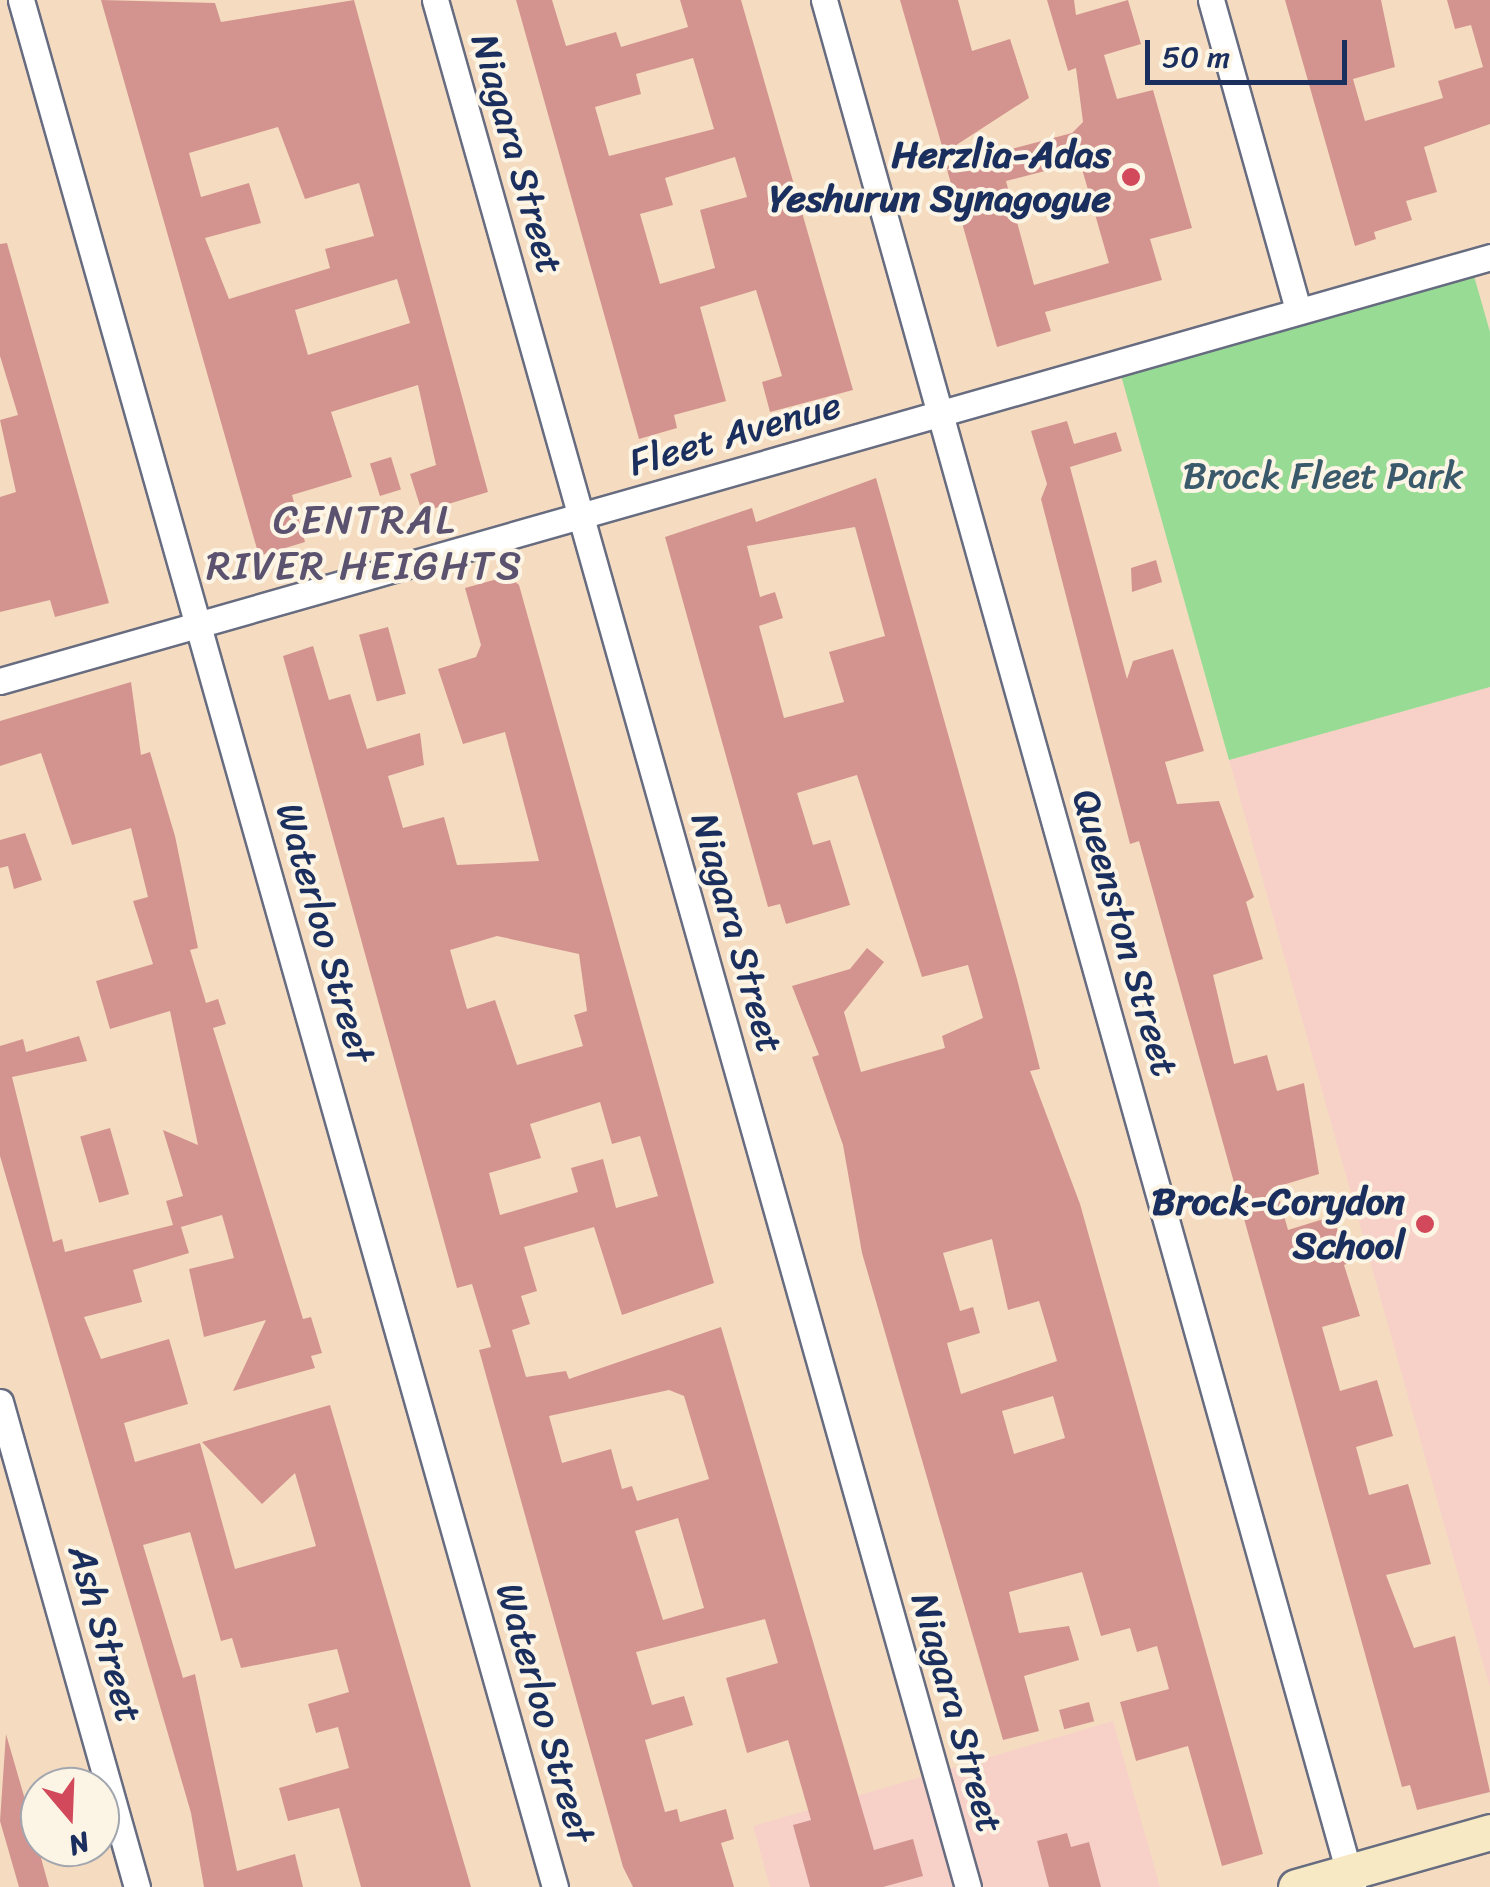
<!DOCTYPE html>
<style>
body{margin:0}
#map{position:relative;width:1490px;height:1887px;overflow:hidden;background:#f5dcc0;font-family:Sriracha,sans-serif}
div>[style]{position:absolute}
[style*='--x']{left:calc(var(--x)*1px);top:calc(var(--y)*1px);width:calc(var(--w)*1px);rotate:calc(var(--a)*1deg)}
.built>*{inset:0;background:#f7d1c8}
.green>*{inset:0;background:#97db94}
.building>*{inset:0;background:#d3948f;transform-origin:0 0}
.roads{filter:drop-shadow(2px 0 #676c80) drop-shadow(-2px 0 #676c80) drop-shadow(0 2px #676c80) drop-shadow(0 -2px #676c80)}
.street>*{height:25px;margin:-12.5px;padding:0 12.5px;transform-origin:12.5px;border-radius:12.5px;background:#fff}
.secondary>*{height:35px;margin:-17.5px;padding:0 17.5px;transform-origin:17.5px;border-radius:17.5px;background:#f6e9c3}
.dots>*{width:28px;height:28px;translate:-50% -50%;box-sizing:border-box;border:5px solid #fcf5e5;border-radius:50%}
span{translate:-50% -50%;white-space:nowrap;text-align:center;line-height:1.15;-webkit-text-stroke:8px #fcf5e5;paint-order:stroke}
.street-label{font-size:38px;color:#1b2f5e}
.poi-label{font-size:38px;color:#1b2f5e;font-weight:700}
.right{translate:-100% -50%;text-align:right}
.park-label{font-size:38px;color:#3a5a6c}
.neighbourhood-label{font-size:40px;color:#5b526f;letter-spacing:2.5px}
.north{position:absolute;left:20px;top:1767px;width:100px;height:100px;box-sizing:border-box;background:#fcf5e5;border:2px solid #a2a6af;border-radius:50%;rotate:161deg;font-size:28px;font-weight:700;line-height:40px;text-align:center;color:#1b2f5e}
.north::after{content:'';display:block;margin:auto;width:35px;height:45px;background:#d1495b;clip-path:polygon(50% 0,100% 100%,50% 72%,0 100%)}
.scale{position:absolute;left:1145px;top:40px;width:202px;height:45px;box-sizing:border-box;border:5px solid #1b2f5e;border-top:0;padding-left:12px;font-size:30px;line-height:35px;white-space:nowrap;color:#1b2f5e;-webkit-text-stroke:8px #fcf5e5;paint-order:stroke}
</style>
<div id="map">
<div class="built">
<i style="clip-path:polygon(1490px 687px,1490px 1688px,1229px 760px)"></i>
<i style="clip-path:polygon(1113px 1721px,1160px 1887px,770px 1887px,753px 1826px)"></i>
</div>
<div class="green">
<i style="clip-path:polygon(1470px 262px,1490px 332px,1490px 687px,1229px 760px,1117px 361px)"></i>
</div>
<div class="building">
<i style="clip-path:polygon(evenodd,101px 0,215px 3px,221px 22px,354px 0,488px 492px,422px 512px,410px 474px,436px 465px,418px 385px,331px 412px,352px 477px,292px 495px,305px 542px,259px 556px,101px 0,278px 127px,305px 199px,359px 183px,374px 236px,325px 249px,330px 268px,229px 299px,205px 238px,261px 223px,249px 183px,201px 197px,189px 153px,278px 127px,101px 0,397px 279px,410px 323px,308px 355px,295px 310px,397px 279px)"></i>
<i style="clip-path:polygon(evenodd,516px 0,552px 0,566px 46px,616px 32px,621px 47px,688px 27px,680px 0,741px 0,853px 390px,770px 412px,762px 382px,782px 376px,756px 290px,700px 307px,726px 401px,674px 415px,677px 428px,639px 439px,516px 0,693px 58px,714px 129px,609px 156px,595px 107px,641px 94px,636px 74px,693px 58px,516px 0,735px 157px,747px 197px,700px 210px,715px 268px,660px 284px,640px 214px,673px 205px,665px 178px,735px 157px)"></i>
<i style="clip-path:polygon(900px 0,958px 0,972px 51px,1010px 39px,1029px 98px,944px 153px)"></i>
<i style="clip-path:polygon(evenodd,1047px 0,1074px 0,1076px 15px,1128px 0,1141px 44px,1104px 55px,1117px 99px,1153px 90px,1192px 228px,1150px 239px,1162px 280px,1045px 312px,1051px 331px,997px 347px,946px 166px,1072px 133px,1083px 122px,1076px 68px,1068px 71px,1047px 0,1080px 162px,1109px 263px,1034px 285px,1006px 181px,1080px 162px)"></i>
<i style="clip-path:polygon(1285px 0,1381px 0,1395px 67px,1353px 79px,1365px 121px,1443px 98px,1438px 81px,1483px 67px,1471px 25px,1455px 29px,1447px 0,1490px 0,1490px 124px,1424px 147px,1437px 192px,1406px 201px,1412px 220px,1374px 232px,1376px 239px,1355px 246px)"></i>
<i style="clip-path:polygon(7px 243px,109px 603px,55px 617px,50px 600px,0 612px,0 497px,16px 492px,0 420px,18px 415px,0 356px,0 244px)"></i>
<i style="clip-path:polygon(1067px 421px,1074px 444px,1116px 432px,1122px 451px,1070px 467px,1127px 679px,1133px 661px,1173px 649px,1204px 751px,1165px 762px,1177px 804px,1219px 801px,1254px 897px,1246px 902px,1263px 959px,1213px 975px,1234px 1064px,1267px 1055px,1277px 1091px,1304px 1083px,1319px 1174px,1276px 1187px,1288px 1230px,1330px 1217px,1356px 1260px,1344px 1265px,1360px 1316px,1322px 1327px,1340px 1391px,1377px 1380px,1393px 1436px,1356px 1447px,1369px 1495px,1408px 1484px,1431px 1564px,1386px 1575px,1414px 1648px,1455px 1636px,1490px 1792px,1417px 1810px,1410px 1785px,1402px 1787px,1139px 841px,1130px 844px,1041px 499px,1047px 484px,1031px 431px)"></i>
<i style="left:391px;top:457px;width:34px;height:22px;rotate:73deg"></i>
<i style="clip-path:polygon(evenodd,876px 478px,1017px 979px,1040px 1069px,1030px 1071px,1080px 1204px,1263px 1854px,1222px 1866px,1188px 1746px,1136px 1761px,1120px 1702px,1169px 1689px,1157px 1646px,1137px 1652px,1130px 1628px,1101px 1636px,1082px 1572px,1009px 1592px,1019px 1633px,1069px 1626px,1079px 1660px,1024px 1676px,1039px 1731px,1003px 1740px,862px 1253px,843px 1145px,812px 1057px,819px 1055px,792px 986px,850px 969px,867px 948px,884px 962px,844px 1012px,861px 1072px,945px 1048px,942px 1036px,983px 1018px,968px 965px,922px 977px,857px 775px,797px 793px,813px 845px,830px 840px,850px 905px,786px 924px,780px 904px,768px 907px,665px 537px,752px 508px,756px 522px,876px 478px,855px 527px,885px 636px,829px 652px,844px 702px,784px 718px,759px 626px,783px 618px,775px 592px,760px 597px,747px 546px,855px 527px,876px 478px,992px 1239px,1008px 1310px,1039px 1301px,1057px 1361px,961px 1394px,947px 1343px,980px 1333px,973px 1307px,960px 1311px,943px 1253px,992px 1239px,876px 478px,1053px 1396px,1065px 1438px,1014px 1454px,1002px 1411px,1053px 1396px)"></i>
<i style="clip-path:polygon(1156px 560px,1162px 582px,1132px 592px,1131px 568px)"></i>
<i style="clip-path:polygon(evenodd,508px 576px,519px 585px,714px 1283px,622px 1315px,594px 1227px,524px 1247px,537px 1291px,521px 1296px,530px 1324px,512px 1330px,526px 1377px,566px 1371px,569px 1379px,721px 1327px,874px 1850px,913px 1839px,923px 1876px,883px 1887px,810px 1887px,793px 1825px,811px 1820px,788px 1740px,747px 1753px,726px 1678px,778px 1663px,765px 1619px,636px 1652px,652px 1705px,684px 1696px,693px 1725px,645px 1740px,665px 1812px,677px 1809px,680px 1822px,726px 1809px,734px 1839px,721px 1843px,734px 1887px,633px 1887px,623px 1867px,479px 1350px,491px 1347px,472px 1284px,457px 1288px,283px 656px,313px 646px,329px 700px,350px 694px,367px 749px,420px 733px,424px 765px,388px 776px,403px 828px,444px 817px,457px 865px,539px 861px,505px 732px,463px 744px,438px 669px,476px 657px,481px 645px,465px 588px,508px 576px,497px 936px,579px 954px,587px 1011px,574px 1015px,583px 1046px,517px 1065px,495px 1000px,467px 1009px,450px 950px,497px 936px,508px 576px,600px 1102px,612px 1144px,640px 1136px,658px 1196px,616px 1208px,603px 1159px,571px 1168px,578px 1192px,500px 1215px,489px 1173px,541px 1158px,530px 1124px,600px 1102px,508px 576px,669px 1390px,684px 1396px,709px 1479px,637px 1501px,632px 1486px,622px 1489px,611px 1449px,562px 1463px,549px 1416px,669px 1390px,508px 576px,678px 1518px,704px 1608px,663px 1620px,635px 1531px,678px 1518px)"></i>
<i style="left:388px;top:627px;width:69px;height:30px;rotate:75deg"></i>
<i style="clip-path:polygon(131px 682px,141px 755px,150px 752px,175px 836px,198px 948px,190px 950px,206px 1003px,218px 999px,226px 1024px,213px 1028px,303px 1319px,311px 1317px,322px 1353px,311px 1356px,315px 1368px,233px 1391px,266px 1320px,204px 1337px,189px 1269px,234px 1258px,222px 1215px,181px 1227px,189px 1253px,133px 1270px,142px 1302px,84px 1317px,101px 1359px,169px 1339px,188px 1404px,124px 1423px,135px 1462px,200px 1443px,235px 1569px,316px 1546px,295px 1473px,262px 1504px,202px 1442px,330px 1405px,471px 1887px,361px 1887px,339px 1808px,288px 1821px,279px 1788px,349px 1768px,338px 1727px,316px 1733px,308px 1704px,349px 1692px,337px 1649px,241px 1668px,232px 1638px,221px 1641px,190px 1532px,143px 1545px,183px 1678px,195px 1674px,237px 1871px,295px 1854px,303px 1887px,204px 1887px,191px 1813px,0 1156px,0 1046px,23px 1039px,26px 1052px,79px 1036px,87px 1061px,12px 1077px,53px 1242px,62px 1239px,65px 1252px,173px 1225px,166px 1201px,183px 1196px,163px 1130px,198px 1145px,170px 1011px,110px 1029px,96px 981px,153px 964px,133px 901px,148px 897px,131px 828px,72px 845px,41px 753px,0 766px,0 721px)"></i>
<i style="clip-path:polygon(25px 833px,42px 880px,14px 889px,8px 866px,0 868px,0 840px)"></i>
<i style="left:110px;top:1128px;width:69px;height:31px;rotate:74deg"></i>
<i style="left:1089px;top:1702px;width:20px;height:31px;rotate:75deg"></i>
<i style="clip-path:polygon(6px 1734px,26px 1803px,49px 1887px,19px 1887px,0 1821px)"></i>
<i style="clip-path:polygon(1067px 1833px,1071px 1847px,1089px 1842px,1101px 1887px,1049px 1887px,1037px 1841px)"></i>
</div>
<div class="roads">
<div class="street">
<i style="--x:21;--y:0;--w:1961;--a:74.2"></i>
<i style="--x:435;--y:0;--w:1961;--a:74.23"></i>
<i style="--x:824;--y:0;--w:1960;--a:74.34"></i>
<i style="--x:1211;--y:0;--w:321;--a:74.3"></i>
<i style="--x:0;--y:681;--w:1549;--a:-15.88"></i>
<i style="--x:0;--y:1402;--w:504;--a:74.23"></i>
</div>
<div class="secondary">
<i style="--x:1296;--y:1887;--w:202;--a:-15.8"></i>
</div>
</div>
<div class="dots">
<i style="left:1131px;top:177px;background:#d1495b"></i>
<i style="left:1425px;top:1224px;background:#d1495b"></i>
</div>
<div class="street-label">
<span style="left:517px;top:154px;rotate:74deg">Niagara Street</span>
<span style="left:735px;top:434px;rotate:-16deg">Fleet Avenue</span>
<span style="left:325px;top:933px;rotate:74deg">Waterloo Street</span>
<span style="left:737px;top:933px;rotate:74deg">Niagara Street</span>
<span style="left:1125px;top:933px;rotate:74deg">Queenston Street</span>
<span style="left:105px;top:1634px;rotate:74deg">Ash Street</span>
<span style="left:545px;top:1713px;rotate:74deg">Waterloo Street</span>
<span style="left:957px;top:1713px;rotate:74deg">Niagara Street</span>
</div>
<div class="poi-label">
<span class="right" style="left:1111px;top:177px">Herzlia-Adas<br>Yeshurun Synagogue</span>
<span class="right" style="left:1405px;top:1224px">Brock-Corydon<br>School</span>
</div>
<div class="park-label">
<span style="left:1323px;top:476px">Brock Fleet Park</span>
</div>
<div class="neighbourhood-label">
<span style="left:365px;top:543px">CENTRAL<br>RIVER HEIGHTS</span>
</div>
<div class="north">N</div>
<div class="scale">50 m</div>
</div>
